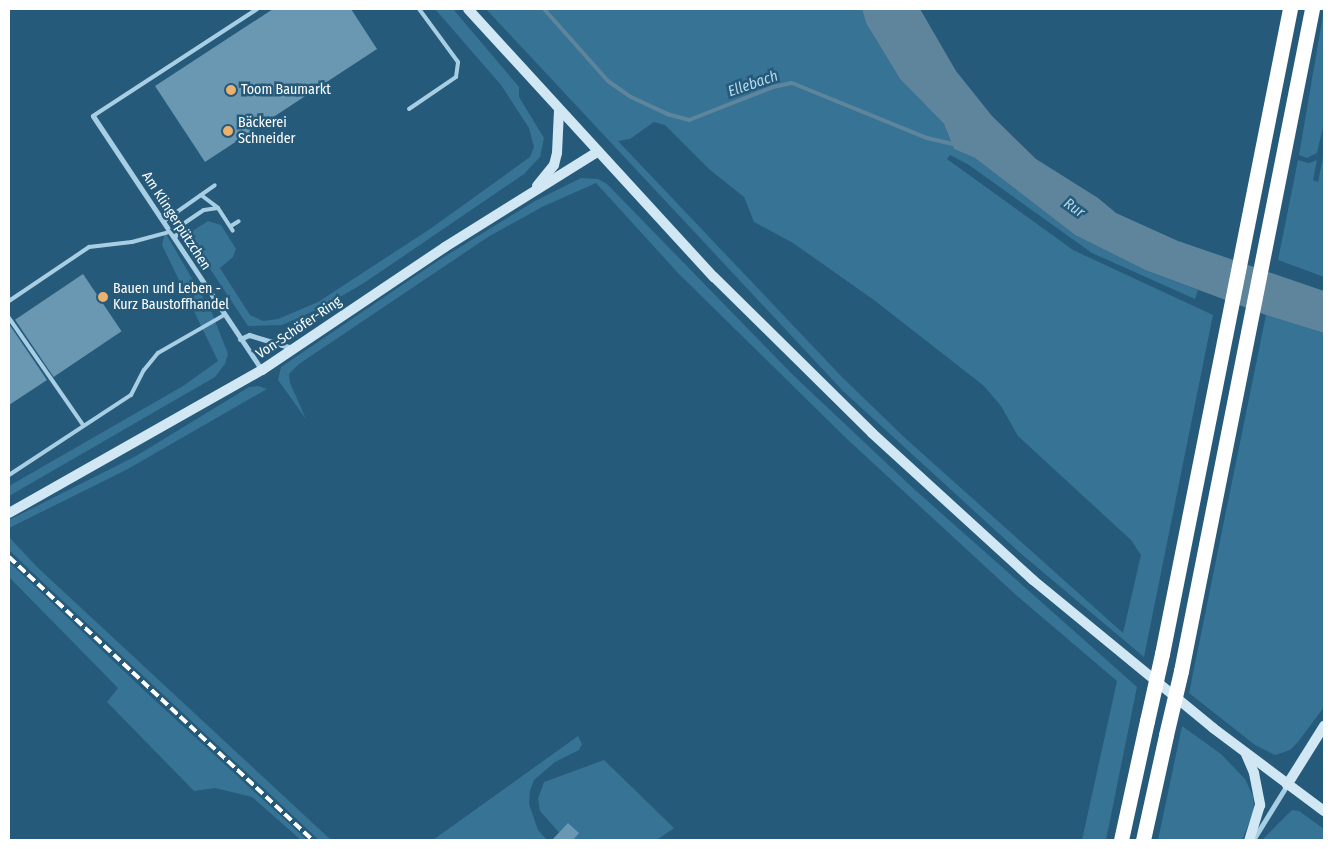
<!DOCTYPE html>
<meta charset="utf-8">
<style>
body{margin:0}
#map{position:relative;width:1333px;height:849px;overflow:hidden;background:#255a7a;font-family:"Fira Sans Condensed",sans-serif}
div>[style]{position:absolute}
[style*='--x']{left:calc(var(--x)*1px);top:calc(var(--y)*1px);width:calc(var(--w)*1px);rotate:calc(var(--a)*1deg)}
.green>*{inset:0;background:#367395}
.water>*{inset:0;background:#5f859c}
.stream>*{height:4px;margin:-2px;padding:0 2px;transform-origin:2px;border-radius:2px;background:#5f859c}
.building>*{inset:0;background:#6a97b1;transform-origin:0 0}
.lane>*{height:4px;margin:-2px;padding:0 2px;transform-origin:2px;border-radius:2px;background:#a8cee4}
.street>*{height:5px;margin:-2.5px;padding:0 2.5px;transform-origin:2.5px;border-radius:2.5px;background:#a8cee4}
.secondary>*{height:10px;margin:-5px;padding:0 5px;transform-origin:5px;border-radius:5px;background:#d1e7f4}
.highway>*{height:15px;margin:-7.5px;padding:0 7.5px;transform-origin:7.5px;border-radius:7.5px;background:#fff}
.rail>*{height:4px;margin-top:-2px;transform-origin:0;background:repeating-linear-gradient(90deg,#fff 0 9px,transparent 0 13px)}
.highway-bridge>*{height:15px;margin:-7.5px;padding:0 7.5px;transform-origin:7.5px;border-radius:7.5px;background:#fff}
.dots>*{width:14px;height:14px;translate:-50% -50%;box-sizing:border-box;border:2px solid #255a7a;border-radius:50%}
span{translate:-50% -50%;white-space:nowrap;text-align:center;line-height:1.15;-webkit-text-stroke:5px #255a7a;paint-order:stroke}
.poi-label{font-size:14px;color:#fff}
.left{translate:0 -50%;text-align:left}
.street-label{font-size:14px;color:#fff}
.water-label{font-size:15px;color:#b3d8ec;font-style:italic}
.frame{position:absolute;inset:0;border:10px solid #fff;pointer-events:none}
</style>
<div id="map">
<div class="green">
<i style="clip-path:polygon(435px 9px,453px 9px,519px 87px,519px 97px,544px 138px,540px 157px,524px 174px,364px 283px,323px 307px,282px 325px,248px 326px,189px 237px,191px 232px,208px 221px,221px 225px,236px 249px,233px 257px,220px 268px,250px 315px,263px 321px,278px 319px,318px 302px,430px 229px,530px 157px,534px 147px,529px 128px,501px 85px)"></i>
<i style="clip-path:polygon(evenodd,486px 9px,862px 9px,866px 23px,900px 79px,944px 124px,954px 149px,975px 158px,1075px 235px,1145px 270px,1198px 290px,1195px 299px,1092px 253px,969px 165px,950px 155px,947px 159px,1073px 250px,1213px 315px,1144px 657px,1019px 552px,843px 391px,486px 9px,654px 122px,665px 125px,709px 169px,744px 197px,754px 222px,793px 243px,874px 300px,984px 386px,1001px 406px,1018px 436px,1131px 540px,1141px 555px,1123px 633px,905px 438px,842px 377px,618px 141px,630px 139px,654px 122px)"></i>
<i style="clip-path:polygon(1324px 9px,1324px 123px,1317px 153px,1307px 158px,1299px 155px)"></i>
<i style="clip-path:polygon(1324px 152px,1324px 277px,1278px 260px,1298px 160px,1309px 163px,1317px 160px,1313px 180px,1318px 182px)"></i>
<i style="clip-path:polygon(581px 178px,598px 179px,607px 184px,794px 376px,914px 489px,1137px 687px,1106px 840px,1082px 840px,1117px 681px,1016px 595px,847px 439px,678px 273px,596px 183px,542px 207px,488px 237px,299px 364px,289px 374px,290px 383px,306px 419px,278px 380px,281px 367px,439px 260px,535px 201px)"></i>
<i style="clip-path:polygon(165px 232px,212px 313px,228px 354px,225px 364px,215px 377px,9px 496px,9px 486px,183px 386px,218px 361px,162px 245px)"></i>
<i style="clip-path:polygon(1266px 315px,1324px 333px,1324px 707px,1298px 742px,1290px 750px,1275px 755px,1255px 745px,1189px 693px)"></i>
<i style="clip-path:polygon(258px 386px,267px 389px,126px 470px,9px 528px,9px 520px,136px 456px,249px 387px)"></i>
<i style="clip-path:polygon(9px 537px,36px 566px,331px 840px,319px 840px,33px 573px,9px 550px)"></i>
<i style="clip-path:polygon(9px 562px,147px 693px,307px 840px,301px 840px,252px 797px,215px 788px,194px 791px,107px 702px,118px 688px,9px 577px)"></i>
<i style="clip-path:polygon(1182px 726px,1221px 754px,1245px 779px,1253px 796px,1254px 811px,1242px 840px,1158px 840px)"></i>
<i style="clip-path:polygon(578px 736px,582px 744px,579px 750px,555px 762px,534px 780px,530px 791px,529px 804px,538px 830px,547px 840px,433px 840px)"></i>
<i style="clip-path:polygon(604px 760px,674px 828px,657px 840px,562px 840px,564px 838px,540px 811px,538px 799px,544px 782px)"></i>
<i style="clip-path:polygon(1292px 810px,1299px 811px,1324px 829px,1324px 840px,1262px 840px)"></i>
</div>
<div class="water">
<i style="clip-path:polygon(862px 9px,920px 9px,956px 71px,992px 116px,1036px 159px,1098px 198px,1116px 213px,1178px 241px,1324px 291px,1324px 333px,1266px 315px,1145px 270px,1075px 235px,975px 158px,954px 149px,944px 124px,900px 79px,866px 23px)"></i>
</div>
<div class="stream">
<i style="--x:544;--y:9;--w:96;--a:48.4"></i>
<i style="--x:608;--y:81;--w:28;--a:35"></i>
<i style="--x:631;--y:97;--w:40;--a:25"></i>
<i style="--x:667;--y:114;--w:23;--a:15"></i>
<i style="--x:689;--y:120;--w:90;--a:-21.4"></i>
<i style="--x:773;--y:87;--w:19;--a:-12"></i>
<i style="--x:792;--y:83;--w:146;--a:22.2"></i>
<i style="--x:927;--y:138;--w:31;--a:13"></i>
</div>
<div class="building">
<i style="clip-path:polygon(273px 9px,351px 9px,377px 49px,205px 162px,155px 86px)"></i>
<i style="left:83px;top:274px;width:69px;height:82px;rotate:56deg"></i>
<i style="clip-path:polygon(9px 324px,47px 380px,9px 405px)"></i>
<i style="clip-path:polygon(568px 823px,579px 833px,573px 840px,552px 840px)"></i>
</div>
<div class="lane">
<i style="--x:409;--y:109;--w:57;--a:-34.2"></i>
<i style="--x:456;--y:77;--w:15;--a:-82"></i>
<i style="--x:458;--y:62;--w:66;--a:-126.3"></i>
<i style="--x:93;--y:116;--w:196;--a:-33.1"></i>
<i style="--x:201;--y:195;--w:21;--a:37"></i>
<i style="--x:218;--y:208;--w:27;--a:57"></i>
<i style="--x:164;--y:221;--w:62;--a:-35.2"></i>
<i style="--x:231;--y:226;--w:9;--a:-32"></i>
<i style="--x:175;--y:238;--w:16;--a:-60"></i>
<i style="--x:183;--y:224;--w:25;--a:-34"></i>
<i style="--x:204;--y:210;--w:14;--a:-8"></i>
<i style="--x:9;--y:301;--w:97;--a:-34"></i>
<i style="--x:89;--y:247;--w:43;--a:-6.6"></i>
<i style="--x:132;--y:242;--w:39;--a:-15"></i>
<i style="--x:9;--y:318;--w:130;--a:55.3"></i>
<i style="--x:9;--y:475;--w:146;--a:-33.3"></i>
<i style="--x:131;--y:395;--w:28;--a:-63"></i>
<i style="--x:144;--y:370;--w:22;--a:-51"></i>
<i style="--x:158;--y:353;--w:76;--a:-29.9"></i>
</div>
<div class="street">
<i style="--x:93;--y:116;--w:305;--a:56.4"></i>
<i style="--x:240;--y:339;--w:10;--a:-24"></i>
<i style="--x:249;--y:335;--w:45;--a:16.8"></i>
<i style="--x:1253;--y:840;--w:65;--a:-58.3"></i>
</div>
<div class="secondary">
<i style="--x:468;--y:9;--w:364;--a:47.5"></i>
<i style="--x:714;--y:277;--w:222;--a:44.6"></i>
<i style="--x:872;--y:433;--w:218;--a:42.4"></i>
<i style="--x:1033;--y:580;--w:233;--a:39.4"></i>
<i style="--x:1213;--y:728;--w:139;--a:36.8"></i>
<i style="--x:537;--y:186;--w:27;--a:-51"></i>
<i style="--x:554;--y:165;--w:12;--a:-76"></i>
<i style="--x:557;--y:153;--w:42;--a:-87.3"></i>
<i style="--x:9;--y:513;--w:291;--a:-29.5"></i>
<i style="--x:262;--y:370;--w:220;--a:-33.9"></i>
<i style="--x:445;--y:247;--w:179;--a:-32"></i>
<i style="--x:1246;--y:754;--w:21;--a:67"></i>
<i style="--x:1254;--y:773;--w:33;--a:79"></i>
<i style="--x:1260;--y:805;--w:37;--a:107"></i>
<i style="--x:1287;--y:785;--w:70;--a:-57.9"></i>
</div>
<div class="highway">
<i style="--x:1162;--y:654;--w:658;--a:-78.78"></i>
<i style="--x:1181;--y:671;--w:675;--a:-78.81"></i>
<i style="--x:1121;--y:840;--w:122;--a:-77.7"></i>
<i style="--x:1143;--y:840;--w:107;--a:-77.6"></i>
</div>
<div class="rail">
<i style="--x:9;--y:557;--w:415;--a:43"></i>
</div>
<div class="highway-bridge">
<i style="--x:1147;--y:721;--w:69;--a:-77.4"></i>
<i style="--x:1166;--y:735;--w:66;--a:-76.8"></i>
</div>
<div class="dots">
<i style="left:231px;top:90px;background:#edb06d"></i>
<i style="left:228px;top:131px;background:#edb06d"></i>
<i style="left:103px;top:297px;background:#edb06d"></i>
</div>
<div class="poi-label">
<span class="left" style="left:241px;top:90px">Toom Baumarkt</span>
<span class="left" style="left:238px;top:131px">Bäckerei<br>Schneider</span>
<span class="left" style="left:113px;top:297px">Bauen und Leben -<br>Kurz Baustoffhandel</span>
</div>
<div class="street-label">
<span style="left:176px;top:221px;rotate:57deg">Am Klingerpützchen</span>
<span style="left:299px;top:328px;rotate:-34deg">Von-Schöfer-Ring</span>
</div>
<div class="water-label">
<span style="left:753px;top:84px;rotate:-19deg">Ellebach</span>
<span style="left:1074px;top:208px;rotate:35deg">Rur</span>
</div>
<div class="frame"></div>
</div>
